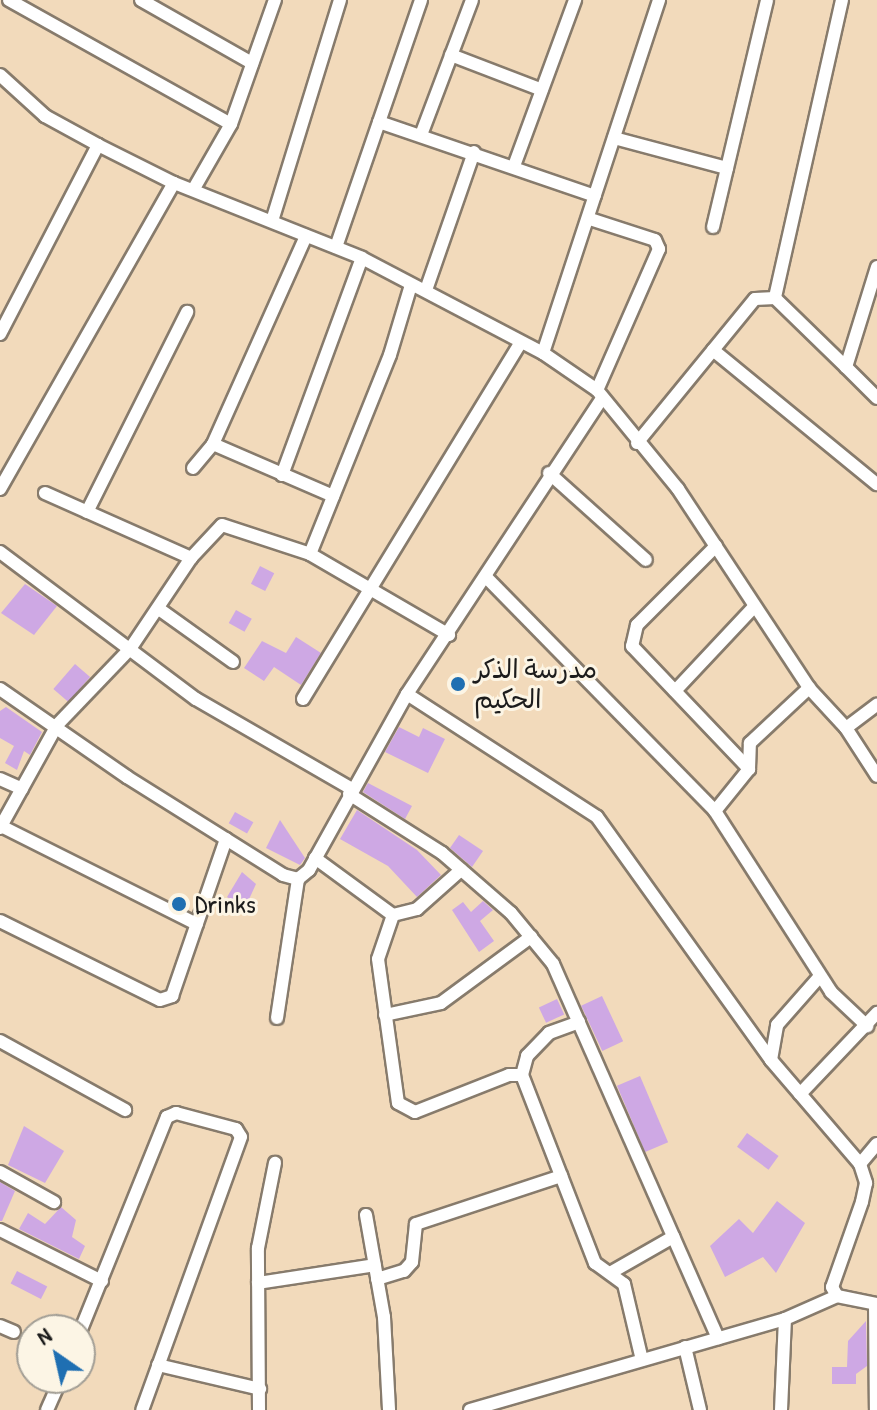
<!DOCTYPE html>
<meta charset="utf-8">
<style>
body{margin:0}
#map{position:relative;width:877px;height:1410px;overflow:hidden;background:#f2dabb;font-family:"Patrick Hand","Playpen Sans Arabic",sans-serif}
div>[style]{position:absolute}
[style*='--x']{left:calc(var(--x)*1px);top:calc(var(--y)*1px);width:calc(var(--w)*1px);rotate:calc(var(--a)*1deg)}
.building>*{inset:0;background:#cea8e4;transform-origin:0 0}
.roads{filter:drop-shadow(2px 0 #877b6c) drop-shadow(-2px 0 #877b6c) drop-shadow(0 2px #877b6c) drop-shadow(0 -2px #877b6c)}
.minor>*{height:12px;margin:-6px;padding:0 6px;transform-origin:6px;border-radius:6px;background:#fff}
.dots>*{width:22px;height:22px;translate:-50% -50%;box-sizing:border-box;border:4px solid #fcf5e5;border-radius:50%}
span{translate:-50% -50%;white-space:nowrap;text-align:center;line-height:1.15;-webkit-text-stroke:6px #fcf5e5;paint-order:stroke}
.poi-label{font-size:26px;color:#1c1c1c}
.left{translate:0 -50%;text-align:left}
.north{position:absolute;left:16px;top:1314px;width:80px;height:80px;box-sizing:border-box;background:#fcf5e5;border:2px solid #a29e95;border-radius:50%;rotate:326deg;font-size:22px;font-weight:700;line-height:32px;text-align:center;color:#1c1c1c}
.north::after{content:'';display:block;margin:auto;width:28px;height:36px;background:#1f6fb2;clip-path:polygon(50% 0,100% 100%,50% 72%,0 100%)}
</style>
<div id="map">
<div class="building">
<i style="left:260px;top:566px;width:16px;height:20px;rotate:27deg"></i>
<i style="clip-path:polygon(25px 584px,57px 606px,34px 635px,1px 613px)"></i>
<i style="left:236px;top:610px;width:18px;height:15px;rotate:29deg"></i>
<i style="clip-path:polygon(296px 637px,321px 653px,301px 685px,274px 667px,264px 681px,244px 668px,262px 641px,286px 653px)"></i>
<i style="left:75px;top:664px;width:20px;height:33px;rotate:41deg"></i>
<i style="clip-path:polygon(6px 707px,42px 732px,30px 755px,24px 751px,17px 770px,5px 763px,14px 746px,0 738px,0 711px)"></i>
<i style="clip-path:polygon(399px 727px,419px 737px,423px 728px,445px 739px,428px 773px,385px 752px)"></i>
<i style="clip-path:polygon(368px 783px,412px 806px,405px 819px,363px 792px)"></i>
<i style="clip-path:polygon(357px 810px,417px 850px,441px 875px,417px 897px,388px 866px,340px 839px)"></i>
<i style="left:235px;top:812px;width:21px;height:13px;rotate:29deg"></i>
<i style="clip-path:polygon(280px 820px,305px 858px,300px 865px,266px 848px)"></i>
<i style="clip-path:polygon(459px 835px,483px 851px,472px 867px,450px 848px)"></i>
<i style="clip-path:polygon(242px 872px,256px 884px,245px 908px,227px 897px)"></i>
<i style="clip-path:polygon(483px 901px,493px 910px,480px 921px,494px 941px,479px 952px,452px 910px,463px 902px,471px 912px)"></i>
<i style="left:602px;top:996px;width:50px;height:23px;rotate:65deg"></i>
<i style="left:557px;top:999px;width:17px;height:20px;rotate:65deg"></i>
<i style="left:640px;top:1076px;width:72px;height:25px;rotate:67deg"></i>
<i style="clip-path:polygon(24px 1126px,64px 1151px,45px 1183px,8px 1165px)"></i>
<i style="left:747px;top:1133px;width:39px;height:17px;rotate:36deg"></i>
<i style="clip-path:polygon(0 1182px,15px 1191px,2px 1221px,0 1221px)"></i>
<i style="clip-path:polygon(777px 1201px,805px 1223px,776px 1273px,763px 1257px,725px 1277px,710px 1246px,739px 1219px,753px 1233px)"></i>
<i style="clip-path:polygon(61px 1207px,76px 1220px,72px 1237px,85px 1246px,79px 1259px,19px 1229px,28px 1213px,45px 1224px)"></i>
<i style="left:17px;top:1271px;width:34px;height:14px;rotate:27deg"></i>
<i style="clip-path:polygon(866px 1321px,867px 1366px,856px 1374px,856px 1384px,832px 1384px,832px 1367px,847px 1367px,848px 1341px)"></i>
</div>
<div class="roads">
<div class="minor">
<i style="--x:9;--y:0;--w:254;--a:29.2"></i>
<i style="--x:231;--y:124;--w:76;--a:119.9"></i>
<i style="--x:141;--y:0;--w:128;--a:29.6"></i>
<i style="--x:842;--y:0;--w:305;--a:102.7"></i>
<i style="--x:775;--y:298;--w:99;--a:44.2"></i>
<i style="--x:451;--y:55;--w:97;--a:21"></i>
<i style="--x:0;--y:75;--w:61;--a:42.3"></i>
<i style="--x:45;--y:116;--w:60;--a:28.7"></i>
<i style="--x:98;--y:145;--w:85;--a:26.6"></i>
<i style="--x:174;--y:183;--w:202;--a:21.7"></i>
<i style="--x:362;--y:258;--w:204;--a:27.7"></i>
<i style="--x:543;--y:353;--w:65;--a:34.4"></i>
<i style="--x:597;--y:390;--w:128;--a:50.7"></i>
<i style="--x:678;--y:489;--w:238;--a:56.6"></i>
<i style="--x:809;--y:688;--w:54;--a:47.2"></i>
<i style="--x:846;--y:728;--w:57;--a:57.1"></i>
<i style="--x:379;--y:122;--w:228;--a:18.9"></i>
<i style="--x:231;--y:124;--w:132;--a:-70.5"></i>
<i style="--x:421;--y:135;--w:144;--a:-69.3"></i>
<i style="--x:614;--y:138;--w:117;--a:14.9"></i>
<i style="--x:514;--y:166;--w:177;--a:-69.8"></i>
<i style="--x:590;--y:219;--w:68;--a:17.9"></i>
<i style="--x:655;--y:240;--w:10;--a:66"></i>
<i style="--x:659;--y:249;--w:154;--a:113.7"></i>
<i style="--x:272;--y:221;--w:231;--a:-72.9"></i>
<i style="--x:713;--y:227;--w:233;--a:-76.6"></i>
<i style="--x:336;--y:247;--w:261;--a:-71"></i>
<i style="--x:877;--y:267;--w:105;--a:107.2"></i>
<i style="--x:846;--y:367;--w:44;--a:45"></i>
<i style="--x:426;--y:290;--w:146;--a:-70.8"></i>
<i style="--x:0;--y:334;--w:213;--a:-62.6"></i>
<i style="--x:713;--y:350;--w:212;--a:39.3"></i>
<i style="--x:543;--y:353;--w:372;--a:-71.8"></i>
<i style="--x:637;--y:443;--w:186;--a:-50.7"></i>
<i style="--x:755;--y:299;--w:20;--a:-3"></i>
<i style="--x:213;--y:444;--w:131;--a:23.4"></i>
<i style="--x:193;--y:468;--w:31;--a:-50"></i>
<i style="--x:213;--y:444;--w:228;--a:-65.9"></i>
<i style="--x:549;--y:473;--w:130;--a:41.9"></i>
<i style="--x:282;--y:475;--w:231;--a:-69.8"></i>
<i style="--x:0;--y:489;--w:352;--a:-60.4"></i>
<i style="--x:45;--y:493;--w:160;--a:24"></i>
<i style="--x:87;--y:512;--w:224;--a:-63.4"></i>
<i style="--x:716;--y:546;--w:112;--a:135"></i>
<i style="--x:637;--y:625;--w:22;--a:103"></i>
<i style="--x:632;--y:646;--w:170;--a:46.4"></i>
<i style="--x:0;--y:552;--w:245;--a:36.9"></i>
<i style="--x:196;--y:699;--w:180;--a:30"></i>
<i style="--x:310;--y:554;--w:214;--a:-68.1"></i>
<i style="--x:390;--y:355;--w:73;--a:-73.3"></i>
<i style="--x:486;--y:577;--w:327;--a:45.6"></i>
<i style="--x:715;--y:811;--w:215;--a:57.3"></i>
<i style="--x:831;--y:992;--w:50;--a:43.4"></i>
<i style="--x:159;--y:609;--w:91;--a:35.6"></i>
<i style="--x:0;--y:689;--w:155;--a:34.7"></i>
<i style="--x:127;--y:777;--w:184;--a:32.1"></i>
<i style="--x:283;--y:875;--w:16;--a:15"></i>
<i style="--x:298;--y:879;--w:14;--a:-39"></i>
<i style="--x:309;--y:870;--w:201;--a:-60.9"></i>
<i style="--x:407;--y:694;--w:226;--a:32.9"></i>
<i style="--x:597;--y:817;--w:299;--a:54.4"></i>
<i style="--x:771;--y:1060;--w:137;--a:49.4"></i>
<i style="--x:860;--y:1164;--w:20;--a:72"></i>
<i style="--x:866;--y:1183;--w:19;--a:102"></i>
<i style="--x:862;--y:1202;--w:90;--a:109.4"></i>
<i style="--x:832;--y:1287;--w:10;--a:61"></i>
<i style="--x:837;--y:1296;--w:41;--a:11.3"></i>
<i style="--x:675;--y:691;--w:115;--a:-46.8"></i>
<i style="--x:407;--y:694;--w:354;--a:-56.6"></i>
<i style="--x:303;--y:699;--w:415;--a:-58.6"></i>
<i style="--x:846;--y:728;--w:39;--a:-37"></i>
<i style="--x:0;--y:779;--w:24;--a:24"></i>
<i style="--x:349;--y:794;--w:110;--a:32.4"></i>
<i style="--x:442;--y:853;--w:91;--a:41"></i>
<i style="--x:511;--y:913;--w:66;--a:50.5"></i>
<i style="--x:553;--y:964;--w:409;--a:66.2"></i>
<i style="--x:715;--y:811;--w:54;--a:-51"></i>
<i style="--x:749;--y:769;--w:26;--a:-88"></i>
<i style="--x:750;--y:743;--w:81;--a:-43"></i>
<i style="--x:1;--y:826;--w:219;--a:26.6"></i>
<i style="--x:0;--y:828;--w:118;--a:-61"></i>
<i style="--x:57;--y:725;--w:105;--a:-46.2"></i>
<i style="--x:130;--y:649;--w:110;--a:-56.2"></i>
<i style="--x:191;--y:558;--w:45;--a:-46.8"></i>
<i style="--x:222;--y:525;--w:93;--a:18.2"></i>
<i style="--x:310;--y:554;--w:161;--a:30.2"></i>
<i style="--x:315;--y:858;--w:97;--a:36.2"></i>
<i style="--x:393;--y:915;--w:25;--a:-14"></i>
<i style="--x:417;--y:909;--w:59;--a:-41.6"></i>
<i style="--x:393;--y:915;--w:46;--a:108.8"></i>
<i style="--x:378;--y:959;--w:145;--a:82.1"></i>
<i style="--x:398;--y:1103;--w:19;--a:28"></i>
<i style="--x:415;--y:1112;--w:101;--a:-21.5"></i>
<i style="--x:509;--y:1075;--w:13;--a:0"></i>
<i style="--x:522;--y:1075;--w:202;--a:68.8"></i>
<i style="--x:595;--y:1263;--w:36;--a:36"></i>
<i style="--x:624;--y:1284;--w:78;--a:76.7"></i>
<i style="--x:0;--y:921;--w:178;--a:26.3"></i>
<i style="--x:160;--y:1000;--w:13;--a:-18"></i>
<i style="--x:172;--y:996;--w:166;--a:-71"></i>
<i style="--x:385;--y:1015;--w:57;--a:-12.1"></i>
<i style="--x:441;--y:1003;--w:112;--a:-36.3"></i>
<i style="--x:277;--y:1018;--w:141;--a:-81.4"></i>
<i style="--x:0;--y:1041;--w:143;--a:28.9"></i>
<i style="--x:771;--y:1060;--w:36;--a:-80"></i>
<i style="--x:777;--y:1025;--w:65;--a:-48.7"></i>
<i style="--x:522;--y:1075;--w:20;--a:-75"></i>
<i style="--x:527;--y:1056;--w:32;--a:-46"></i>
<i style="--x:549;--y:1033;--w:32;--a:-20"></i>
<i style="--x:800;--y:1094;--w:112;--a:-46.5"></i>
<i style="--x:860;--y:1164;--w:26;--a:-50"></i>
<i style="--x:0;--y:1172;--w:62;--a:29.1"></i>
<i style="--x:366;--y:1215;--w:104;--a:80"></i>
<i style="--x:384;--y:1317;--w:93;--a:86.9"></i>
<i style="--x:0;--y:1230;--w:114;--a:26.6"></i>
<i style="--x:610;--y:1273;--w:73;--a:-29.7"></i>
<i style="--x:377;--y:1279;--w:28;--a:-17"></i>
<i style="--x:404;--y:1271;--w:12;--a:-48"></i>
<i style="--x:412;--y:1262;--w:38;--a:-84"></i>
<i style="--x:416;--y:1224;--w:153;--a:-18.3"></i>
<i style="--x:258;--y:1283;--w:118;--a:-8.7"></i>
<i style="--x:875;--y:1304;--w:106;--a:89.5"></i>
<i style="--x:0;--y:1326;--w:15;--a:23"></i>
<i style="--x:80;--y:1332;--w:232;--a:-68"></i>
<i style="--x:167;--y:1117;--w:10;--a:-24"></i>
<i style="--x:176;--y:1113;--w:62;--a:14.9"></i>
<i style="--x:236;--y:1129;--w:9;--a:58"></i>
<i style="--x:241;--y:1137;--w:290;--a:109.9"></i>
<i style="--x:685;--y:1347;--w:65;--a:76.6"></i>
<i style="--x:158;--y:1365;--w:105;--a:13.2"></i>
<i style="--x:47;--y:1410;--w:35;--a:-66"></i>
<i style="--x:259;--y:1410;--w:162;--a:-90.4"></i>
<i style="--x:258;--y:1248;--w:87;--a:-78.7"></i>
<i style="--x:470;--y:1410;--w:328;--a:-16.1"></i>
<i style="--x:785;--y:1319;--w:57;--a:-23.9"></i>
<i style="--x:781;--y:1410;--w:91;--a:-87.5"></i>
</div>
</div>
<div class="dots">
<i style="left:458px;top:684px;background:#1f6fb2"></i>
<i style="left:179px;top:904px;background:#1f6fb2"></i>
</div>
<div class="poi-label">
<span class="left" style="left:474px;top:684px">مدرسة الذكر<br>الحكيم</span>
<span class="left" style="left:195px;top:904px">Drinks</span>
</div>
<div class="north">N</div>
</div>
